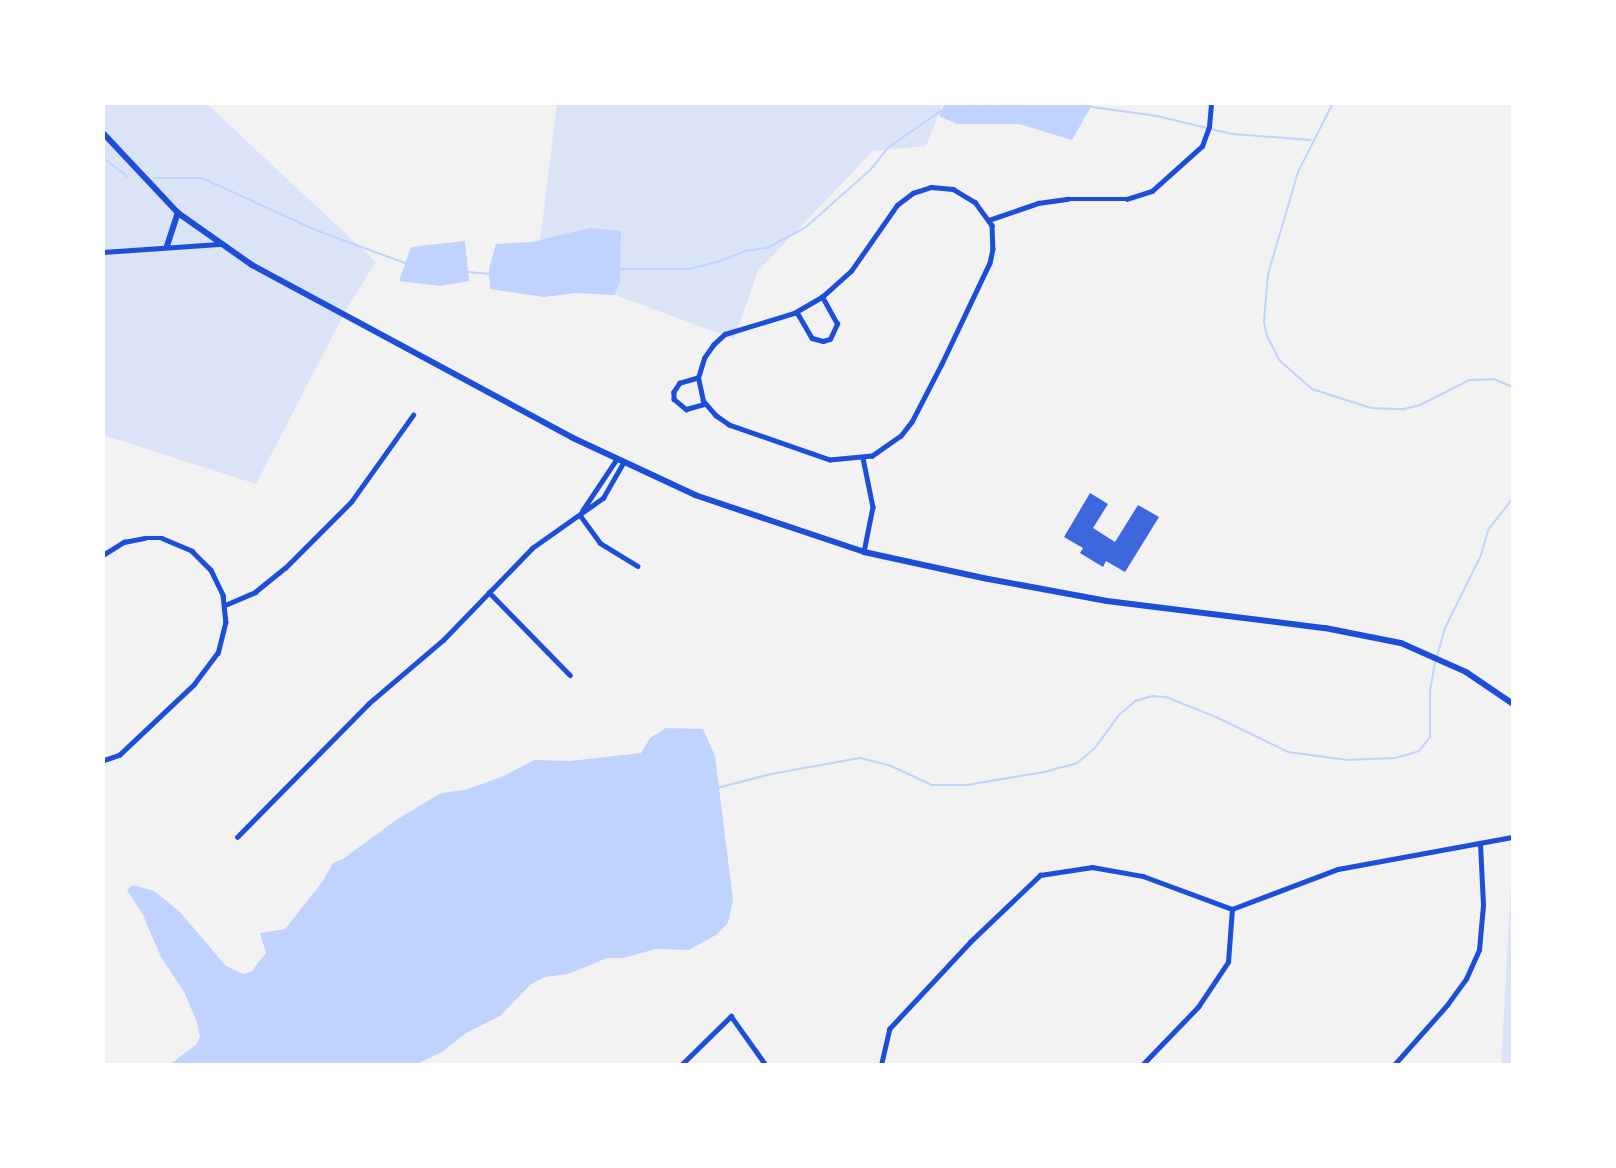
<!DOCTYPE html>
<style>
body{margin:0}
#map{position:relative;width:1616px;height:1168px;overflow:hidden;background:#f2f2f2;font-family:Overpass,sans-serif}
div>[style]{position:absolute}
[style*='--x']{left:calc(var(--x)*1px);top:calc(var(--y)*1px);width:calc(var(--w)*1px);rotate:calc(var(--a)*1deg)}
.green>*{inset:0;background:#dbe4f7}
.water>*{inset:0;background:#bfd3fe}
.stream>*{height:2px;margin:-1px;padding:0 1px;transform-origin:1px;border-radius:1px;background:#bfd3fe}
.building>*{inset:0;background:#3d67dc}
.minor>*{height:4.5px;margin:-2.25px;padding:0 2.25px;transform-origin:2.25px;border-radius:2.25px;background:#1d4ed8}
.secondary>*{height:6px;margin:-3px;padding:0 3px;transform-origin:3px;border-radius:3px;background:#1d4ed8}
span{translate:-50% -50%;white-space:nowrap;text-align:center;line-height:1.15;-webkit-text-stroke:7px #fff;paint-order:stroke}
.frame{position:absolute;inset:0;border:105px solid #fff;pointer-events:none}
</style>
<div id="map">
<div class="green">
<i style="clip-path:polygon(103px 103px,206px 103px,376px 262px,347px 308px,256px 484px,103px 435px)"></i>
<i style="clip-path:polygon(557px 103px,943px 103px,926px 146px,873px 151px,758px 271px,734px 339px,537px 266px)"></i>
<i style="clip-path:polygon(1513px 847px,1513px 1065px,1501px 1065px)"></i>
</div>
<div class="water">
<i style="clip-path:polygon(945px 103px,1093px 103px,1072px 140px,1019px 124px,957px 124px,939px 116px)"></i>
<i style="clip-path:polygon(590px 228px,621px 231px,620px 283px,614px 295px,576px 293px,544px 297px,490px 289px,489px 269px,496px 244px,532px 242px)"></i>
<i style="clip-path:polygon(465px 241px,469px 281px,440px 286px,399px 281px,411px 247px)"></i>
<i style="clip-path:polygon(666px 728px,703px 729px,715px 756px,733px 900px,728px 923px,716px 935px,689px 950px,656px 949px,623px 958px,607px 958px,568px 974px,545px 977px,531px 984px,500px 1016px,466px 1033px,442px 1052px,415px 1065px,169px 1065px,197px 1044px,200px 1037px,197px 1022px,184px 992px,161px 957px,143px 915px,127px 890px,133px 885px,154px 891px,179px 911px,226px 966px,243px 974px,251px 972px,266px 953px,260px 933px,285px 929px,323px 881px,333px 863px,343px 859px,396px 820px,441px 793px,465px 790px,504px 776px,534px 760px,570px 761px,641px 753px,650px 738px)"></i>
</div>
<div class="stream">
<i style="--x:1333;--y:103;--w:77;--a:116.9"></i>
<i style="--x:1298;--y:172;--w:106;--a:106.4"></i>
<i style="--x:1268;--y:274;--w:48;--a:94.8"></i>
<i style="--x:1264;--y:322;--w:14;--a:78"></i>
<i style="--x:1267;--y:336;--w:27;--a:63"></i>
<i style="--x:1279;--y:360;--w:44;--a:41.3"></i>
<i style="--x:1312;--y:389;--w:62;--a:17.9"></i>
<i style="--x:1371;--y:408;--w:33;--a:2"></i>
<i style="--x:1404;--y:409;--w:16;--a:-14"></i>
<i style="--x:1420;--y:405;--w:55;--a:-27"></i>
<i style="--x:1469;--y:380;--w:25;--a:-2"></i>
<i style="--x:1494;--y:379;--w:21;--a:23"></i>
<i style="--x:1092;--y:107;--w:66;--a:7.9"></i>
<i style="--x:1157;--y:116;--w:77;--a:13.5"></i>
<i style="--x:1232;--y:134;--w:79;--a:4.3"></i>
<i style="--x:103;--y:158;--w:31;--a:37"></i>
<i style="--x:153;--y:178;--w:49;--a:0"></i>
<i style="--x:202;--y:178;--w:128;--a:24.6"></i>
<i style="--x:318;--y:231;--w:93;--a:20.2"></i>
<i style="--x:621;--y:269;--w:68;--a:0"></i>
<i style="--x:689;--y:269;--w:30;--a:-14"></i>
<i style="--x:718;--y:262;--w:29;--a:-22"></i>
<i style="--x:745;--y:251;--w:22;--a:-8"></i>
<i style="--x:767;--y:248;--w:44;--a:-28.3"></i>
<i style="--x:806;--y:227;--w:87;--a:-41.7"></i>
<i style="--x:871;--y:169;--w:28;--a:-51"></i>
<i style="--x:889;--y:147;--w:65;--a:-34.9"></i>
<i style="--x:468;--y:272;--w:21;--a:5"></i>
<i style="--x:1437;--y:656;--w:29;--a:-74"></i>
<i style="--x:1445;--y:628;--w:81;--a:-63.7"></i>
<i style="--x:1481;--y:555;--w:26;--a:-74"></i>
<i style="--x:1488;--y:530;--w:41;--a:-52"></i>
<i style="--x:717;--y:788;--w:56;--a:-14.5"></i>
<i style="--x:771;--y:774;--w:90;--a:-10.2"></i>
<i style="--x:860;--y:758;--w:30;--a:14"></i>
<i style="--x:889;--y:765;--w:47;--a:24.9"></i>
<i style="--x:932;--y:785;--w:35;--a:0"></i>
<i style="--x:967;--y:785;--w:78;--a:-9.6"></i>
<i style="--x:1044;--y:772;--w:34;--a:-15"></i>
<i style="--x:1077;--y:763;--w:23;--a:-40"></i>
<i style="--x:1095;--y:748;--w:39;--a:-54"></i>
<i style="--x:1118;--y:716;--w:23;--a:-41"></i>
<i style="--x:1135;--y:701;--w:19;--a:-16"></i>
<i style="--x:1153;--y:696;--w:13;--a:4"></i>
<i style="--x:1166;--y:697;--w:54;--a:21.8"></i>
<i style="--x:1216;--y:717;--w:80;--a:25.9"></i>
<i style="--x:1288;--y:752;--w:60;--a:7.7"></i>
<i style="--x:1347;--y:760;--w:48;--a:-2.4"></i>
<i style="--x:1395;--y:758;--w:25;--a:-16"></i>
<i style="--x:1419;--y:751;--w:18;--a:-52"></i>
<i style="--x:1430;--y:737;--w:46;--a:-90"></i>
<i style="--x:1430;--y:691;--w:29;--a:-80"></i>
</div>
<div class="building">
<i style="clip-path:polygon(1090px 493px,1108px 504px,1093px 528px,1115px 542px,1138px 505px,1159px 517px,1125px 572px,1106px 561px,1103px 567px,1080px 553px,1083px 548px,1064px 537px)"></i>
</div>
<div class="minor">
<i style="--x:931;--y:187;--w:22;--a:5"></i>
<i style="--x:953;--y:189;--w:26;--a:31"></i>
<i style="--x:975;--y:202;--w:29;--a:54"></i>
<i style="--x:992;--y:225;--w:24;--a:88"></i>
<i style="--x:993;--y:249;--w:14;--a:102"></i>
<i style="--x:990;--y:263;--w:112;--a:115.4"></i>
<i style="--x:942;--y:364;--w:65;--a:117.3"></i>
<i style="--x:912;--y:422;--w:18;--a:128"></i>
<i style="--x:901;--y:436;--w:35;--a:145"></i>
<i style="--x:872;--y:456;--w:42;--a:174.6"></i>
<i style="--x:830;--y:460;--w:107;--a:-160.9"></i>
<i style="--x:729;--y:425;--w:16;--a:-145"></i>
<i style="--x:716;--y:416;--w:20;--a:-131"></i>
<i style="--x:703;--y:401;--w:24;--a:-102"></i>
<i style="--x:698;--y:378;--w:21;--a:-73"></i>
<i style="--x:704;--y:358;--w:16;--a:-55"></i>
<i style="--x:713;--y:345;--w:16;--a:-43"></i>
<i style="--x:725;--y:334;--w:72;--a:-16.9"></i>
<i style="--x:794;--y:313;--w:32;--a:-30"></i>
<i style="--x:822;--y:297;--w:39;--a:-42"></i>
<i style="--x:851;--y:271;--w:80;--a:-55.1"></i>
<i style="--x:897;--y:205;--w:20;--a:-37"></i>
<i style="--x:913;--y:193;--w:19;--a:-18"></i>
<i style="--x:989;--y:220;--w:52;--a:-19.1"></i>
<i style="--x:1038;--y:203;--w:30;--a:-8"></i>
<i style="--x:1068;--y:199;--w:59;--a:0"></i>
<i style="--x:1127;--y:199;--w:26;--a:-18"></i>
<i style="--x:1152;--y:191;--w:67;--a:-42"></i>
<i style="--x:1202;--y:146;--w:20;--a:-70"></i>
<i style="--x:1209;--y:127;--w:24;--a:-85"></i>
<i style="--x:103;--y:252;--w:116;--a:-3.9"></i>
<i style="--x:797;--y:312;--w:30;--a:60"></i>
<i style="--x:812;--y:338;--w:11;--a:15"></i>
<i style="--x:823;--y:341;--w:7;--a:-16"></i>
<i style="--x:830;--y:339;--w:17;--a:-65"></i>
<i style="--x:837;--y:324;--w:31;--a:-119"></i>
<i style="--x:698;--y:378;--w:19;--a:164"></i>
<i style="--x:680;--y:383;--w:11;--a:124"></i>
<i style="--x:674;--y:392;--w:7;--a:90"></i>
<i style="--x:674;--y:399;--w:16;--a:40"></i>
<i style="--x:686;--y:409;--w:20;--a:-15"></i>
<i style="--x:863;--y:458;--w:50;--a:78.5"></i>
<i style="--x:873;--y:507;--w:46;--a:101.3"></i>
<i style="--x:582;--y:511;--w:61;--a:-56.3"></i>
<i style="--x:580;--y:515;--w:34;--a:54"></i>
<i style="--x:600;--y:543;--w:44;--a:31.2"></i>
<i style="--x:103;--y:555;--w:25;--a:-32"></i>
<i style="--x:124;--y:542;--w:21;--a:-11"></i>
<i style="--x:145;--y:538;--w:17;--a:0"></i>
<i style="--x:162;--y:538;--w:33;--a:23"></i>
<i style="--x:192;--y:551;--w:27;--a:45"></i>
<i style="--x:211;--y:570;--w:28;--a:64"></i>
<i style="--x:223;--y:595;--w:27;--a:84"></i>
<i style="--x:226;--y:622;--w:32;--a:104"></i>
<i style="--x:218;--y:653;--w:39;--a:127"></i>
<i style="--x:195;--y:684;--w:103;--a:136.6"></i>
<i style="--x:120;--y:755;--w:18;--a:161"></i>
<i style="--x:489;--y:592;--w:116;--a:45.7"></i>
<i style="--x:225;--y:605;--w:33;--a:-23"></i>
<i style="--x:255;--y:592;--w:38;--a:-39"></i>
<i style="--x:285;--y:568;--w:93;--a:-45"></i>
<i style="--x:351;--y:502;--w:107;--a:-54.5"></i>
<i style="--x:237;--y:837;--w:187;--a:-45.4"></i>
<i style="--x:368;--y:704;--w:99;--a:-40.5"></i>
<i style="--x:443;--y:640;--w:128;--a:-45.9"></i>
<i style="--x:532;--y:548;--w:87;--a:-35.2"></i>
<i style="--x:603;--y:498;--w:40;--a:-60.3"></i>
<i style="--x:681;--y:1065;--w:70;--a:-44.4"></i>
<i style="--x:731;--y:1016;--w:60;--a:54.5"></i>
<i style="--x:881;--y:1065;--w:37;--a:-77"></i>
<i style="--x:889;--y:1029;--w:119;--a:-47"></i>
<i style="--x:970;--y:942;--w:97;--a:-43.7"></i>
<i style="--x:1040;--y:875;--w:53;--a:-8.7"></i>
<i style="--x:1092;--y:867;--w:52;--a:10"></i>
<i style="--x:1143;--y:876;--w:95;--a:20.3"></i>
<i style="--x:1232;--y:909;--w:113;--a:-20.7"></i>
<i style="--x:1338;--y:869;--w:178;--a:-10.4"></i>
<i style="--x:1142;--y:1065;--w:81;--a:-46"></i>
<i style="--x:1198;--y:1007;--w:54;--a:-56.3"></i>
<i style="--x:1228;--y:962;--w:53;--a:-85.7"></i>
<i style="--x:1394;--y:1065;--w:80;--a:-48.5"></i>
<i style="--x:1447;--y:1005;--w:32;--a:-54"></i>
<i style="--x:1466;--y:979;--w:32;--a:-66"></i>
<i style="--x:1479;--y:950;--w:45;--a:-84.9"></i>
<i style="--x:1483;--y:905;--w:61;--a:-92.8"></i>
</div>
<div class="secondary">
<i style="--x:103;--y:133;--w:110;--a:46.8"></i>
<i style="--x:178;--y:213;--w:90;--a:35.1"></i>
<i style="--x:252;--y:265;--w:365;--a:28.3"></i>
<i style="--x:573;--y:438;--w:135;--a:25"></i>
<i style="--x:695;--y:495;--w:178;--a:18.6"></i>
<i style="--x:864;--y:552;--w:122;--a:12.3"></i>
<i style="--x:983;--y:578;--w:126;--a:10.5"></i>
<i style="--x:1107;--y:601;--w:220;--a:7.1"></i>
<i style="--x:1325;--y:628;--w:77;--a:11.2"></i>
<i style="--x:1401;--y:643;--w:71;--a:24"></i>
<i style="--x:1466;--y:672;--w:57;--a:34.2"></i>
<i style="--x:167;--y:246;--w:35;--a:-72"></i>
</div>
<div class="frame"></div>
</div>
